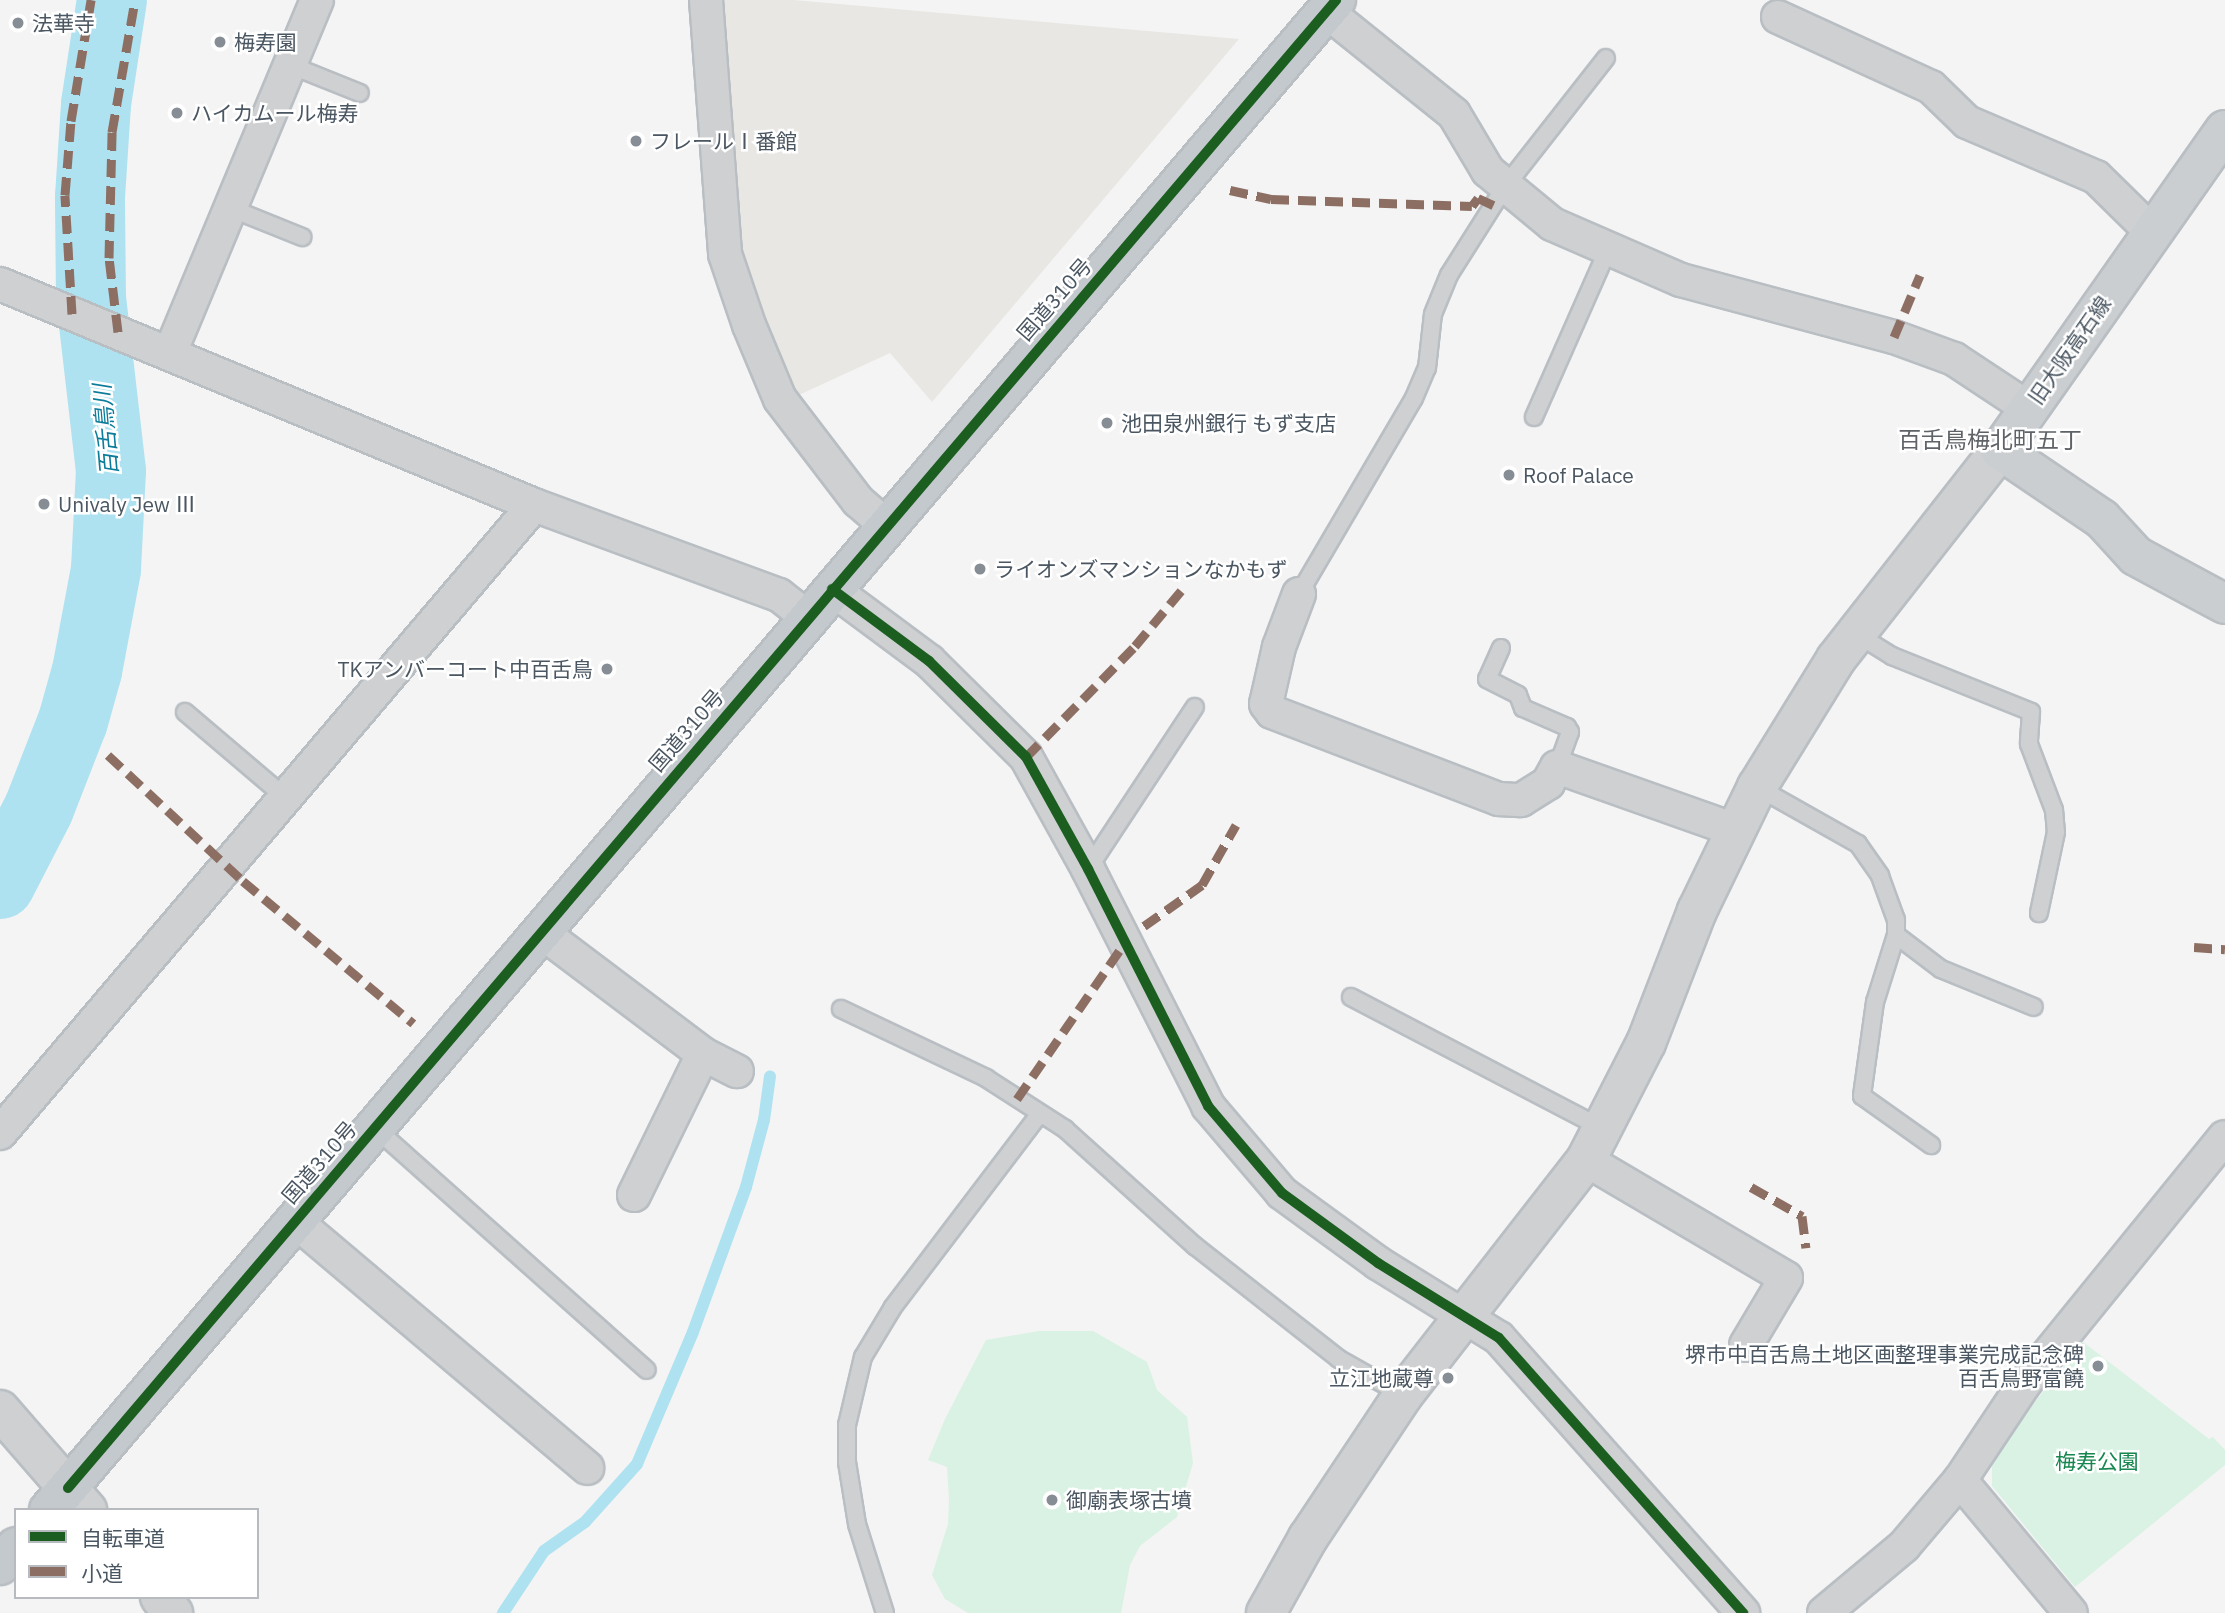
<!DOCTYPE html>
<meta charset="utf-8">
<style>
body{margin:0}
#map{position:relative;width:2225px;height:1613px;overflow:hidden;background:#f4f4f4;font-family:"IBM Plex Sans","Noto Sans JP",sans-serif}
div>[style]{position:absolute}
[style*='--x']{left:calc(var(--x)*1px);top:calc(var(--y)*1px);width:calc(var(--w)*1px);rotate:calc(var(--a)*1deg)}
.commercial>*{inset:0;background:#e8e7e3}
.green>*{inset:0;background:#d9f2e3}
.stream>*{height:12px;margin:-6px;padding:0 6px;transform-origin:6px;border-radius:6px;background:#aee2f0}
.river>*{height:70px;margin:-35px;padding:0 35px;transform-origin:35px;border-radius:35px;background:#aee2f0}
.roads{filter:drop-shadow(2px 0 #b9bec3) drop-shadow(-2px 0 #b9bec3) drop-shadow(0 2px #b9bec3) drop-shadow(0 -2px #b9bec3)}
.service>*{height:16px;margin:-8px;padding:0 8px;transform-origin:8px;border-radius:8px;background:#ced0d2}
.minor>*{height:32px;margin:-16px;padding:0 16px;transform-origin:16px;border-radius:16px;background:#ced0d2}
.tertiary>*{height:38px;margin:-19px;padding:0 19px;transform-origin:19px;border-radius:19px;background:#ced0d2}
.primary>*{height:38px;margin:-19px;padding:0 19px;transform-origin:19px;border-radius:19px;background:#caced1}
.trunk>*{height:38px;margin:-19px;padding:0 19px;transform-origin:19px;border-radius:19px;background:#c4c9cd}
.quiet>*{height:9px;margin-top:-4.5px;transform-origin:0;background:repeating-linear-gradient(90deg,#8d6e63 0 18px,transparent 0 27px)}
.cycleway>*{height:10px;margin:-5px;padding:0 5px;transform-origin:5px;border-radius:5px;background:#1b5e20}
.dots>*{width:19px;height:19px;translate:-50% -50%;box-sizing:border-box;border:4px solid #fff;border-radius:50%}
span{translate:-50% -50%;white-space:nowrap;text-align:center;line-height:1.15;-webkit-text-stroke:5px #fff;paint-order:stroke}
.poi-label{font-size:21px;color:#4a5661}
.left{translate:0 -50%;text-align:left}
.right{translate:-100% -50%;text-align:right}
.street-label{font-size:21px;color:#4a5661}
.park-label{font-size:21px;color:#17864f}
.water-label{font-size:23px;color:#0c7c9b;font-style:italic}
.neighbourhood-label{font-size:23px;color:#5f6368}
.legend{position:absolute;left:14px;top:1508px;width:245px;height:91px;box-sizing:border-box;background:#fff;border:2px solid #b7bbc0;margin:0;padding:9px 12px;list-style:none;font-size:21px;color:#4a5661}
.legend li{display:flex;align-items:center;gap:14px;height:35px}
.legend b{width:35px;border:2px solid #b7bbc0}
</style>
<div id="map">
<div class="commercial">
<i style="clip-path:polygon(714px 0,794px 0,1239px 39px,932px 402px,890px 353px,799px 395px,753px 300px,739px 256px)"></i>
</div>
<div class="green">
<i style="clip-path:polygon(1039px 1331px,1093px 1331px,1147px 1362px,1157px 1390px,1187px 1417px,1193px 1463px,1177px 1517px,1140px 1546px,1130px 1565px,1121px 1613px,968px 1613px,945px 1599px,932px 1575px,948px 1524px,949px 1500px,947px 1467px,928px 1460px,945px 1419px,986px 1340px)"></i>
<i style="clip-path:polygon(2083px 1342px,2209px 1439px,2213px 1437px,2225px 1450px,2225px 1465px,2075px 1587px,1992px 1486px,1992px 1465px,2026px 1413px)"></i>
</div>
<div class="stream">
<i style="--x:503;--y:1613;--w:74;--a:-56.5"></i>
<i style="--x:544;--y:1551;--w:50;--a:-35.3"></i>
<i style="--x:585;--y:1522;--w:78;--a:-48.1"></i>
<i style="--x:637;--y:1464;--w:143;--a:-67"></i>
<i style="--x:693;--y:1332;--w:154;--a:-69.9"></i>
<i style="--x:746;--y:1187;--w:69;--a:-75"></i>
<i style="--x:764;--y:1120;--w:44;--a:-82.2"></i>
</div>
<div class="river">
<i style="--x:0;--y:884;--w:85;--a:-62.8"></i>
<i style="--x:39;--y:808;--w:93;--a:-68.7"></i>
<i style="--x:73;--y:721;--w:52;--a:-74.4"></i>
<i style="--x:87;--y:671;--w:104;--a:-79.4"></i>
<i style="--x:106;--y:569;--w:98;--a:-87.1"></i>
<i style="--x:111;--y:471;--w:173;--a:-96.6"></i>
<i style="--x:91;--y:299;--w:102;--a:-90.6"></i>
<i style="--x:90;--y:197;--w:93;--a:-86.3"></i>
<i style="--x:96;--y:104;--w:105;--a:-81.3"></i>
</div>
<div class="roads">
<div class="service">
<i style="--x:290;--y:65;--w:75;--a:21.8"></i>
<i style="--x:230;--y:208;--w:78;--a:21.9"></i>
<i style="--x:1534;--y:417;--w:184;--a:-66.2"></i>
<i style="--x:1299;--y:594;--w:227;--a:-59.6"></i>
<i style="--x:1414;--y:398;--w:33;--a:-67"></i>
<i style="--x:1427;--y:368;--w:54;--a:-83.7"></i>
<i style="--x:1433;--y:314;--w:42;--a:-67.7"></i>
<i style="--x:1449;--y:275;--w:103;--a:-57.7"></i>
<i style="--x:1504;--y:188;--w:165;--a:-51.9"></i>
<i style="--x:1855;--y:633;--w:44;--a:31.9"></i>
<i style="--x:1892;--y:656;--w:150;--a:21.9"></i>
<i style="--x:2031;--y:712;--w:32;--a:94"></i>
<i style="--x:2029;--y:744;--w:71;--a:69.3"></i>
<i style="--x:2054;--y:810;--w:22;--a:85"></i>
<i style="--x:2056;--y:832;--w:83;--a:101.9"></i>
<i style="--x:1501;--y:648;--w:34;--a:114"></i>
<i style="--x:1487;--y:679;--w:35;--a:27"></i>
<i style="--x:1518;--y:695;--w:14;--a:69"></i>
<i style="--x:1523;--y:708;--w:48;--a:23.4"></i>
<i style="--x:1567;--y:727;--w:6;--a:59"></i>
<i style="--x:1570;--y:732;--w:37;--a:110"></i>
<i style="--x:185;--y:712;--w:133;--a:40.4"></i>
<i style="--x:1757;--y:787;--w:116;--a:29.4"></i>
<i style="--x:1858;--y:844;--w:39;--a:55"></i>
<i style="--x:1880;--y:876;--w:47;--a:70"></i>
<i style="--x:1896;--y:920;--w:15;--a:90"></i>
<i style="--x:1896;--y:935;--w:70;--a:107.4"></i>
<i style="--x:1875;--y:1002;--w:95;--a:97.9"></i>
<i style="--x:1862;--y:1096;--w:85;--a:35.4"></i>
<i style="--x:1088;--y:869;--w:194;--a:-56.6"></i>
<i style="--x:1896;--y:935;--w:56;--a:37.1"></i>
<i style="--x:1941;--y:969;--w:100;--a:22.2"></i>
<i style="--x:1351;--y:997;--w:284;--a:27.6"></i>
<i style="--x:841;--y:1009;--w:161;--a:25.4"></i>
<i style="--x:986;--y:1078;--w:94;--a:32.8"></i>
<i style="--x:1065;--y:1129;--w:175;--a:42"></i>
<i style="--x:1195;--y:1246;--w:183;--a:38.1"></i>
<i style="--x:1339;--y:1359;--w:73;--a:29.4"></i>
<i style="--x:374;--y:1127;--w:365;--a:41.7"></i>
<i style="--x:885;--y:1613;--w:93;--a:-107.5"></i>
<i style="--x:857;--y:1524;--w:63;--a:-99.2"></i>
<i style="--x:847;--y:1462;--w:37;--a:-90"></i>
<i style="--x:847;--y:1425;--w:70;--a:-76.8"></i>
<i style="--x:863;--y:1357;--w:58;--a:-59"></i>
<i style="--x:893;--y:1307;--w:243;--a:-52.8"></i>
</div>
<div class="minor">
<i style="--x:706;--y:0;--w:255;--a:85.7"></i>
<i style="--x:725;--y:254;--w:75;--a:71.3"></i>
<i style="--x:749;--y:325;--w:80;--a:67.3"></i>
<i style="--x:780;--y:399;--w:128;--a:52.6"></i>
<i style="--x:858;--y:501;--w:37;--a:41"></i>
<i style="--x:1326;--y:11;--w:164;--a:38.8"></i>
<i style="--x:1454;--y:114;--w:66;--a:59.2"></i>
<i style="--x:1488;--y:171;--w:83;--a:39.6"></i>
<i style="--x:1552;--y:224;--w:141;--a:23.5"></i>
<i style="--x:1681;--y:280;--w:220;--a:15"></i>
<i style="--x:1894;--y:337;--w:64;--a:20.1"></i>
<i style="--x:1954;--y:359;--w:89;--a:33.5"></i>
<i style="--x:1778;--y:17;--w:168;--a:24.6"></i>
<i style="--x:1931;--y:87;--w:50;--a:44.2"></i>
<i style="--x:1967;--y:122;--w:140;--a:23.1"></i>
<i style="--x:2096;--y:177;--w:77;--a:44.5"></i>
<i style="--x:0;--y:284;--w:578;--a:22.48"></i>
<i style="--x:534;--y:505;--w:261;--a:20.2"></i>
<i style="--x:779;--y:595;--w:37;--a:38"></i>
<i style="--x:170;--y:353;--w:382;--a:-67.4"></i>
<i style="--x:832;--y:589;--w:121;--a:36.6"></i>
<i style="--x:929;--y:661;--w:136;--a:44.7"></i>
<i style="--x:1026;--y:757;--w:128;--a:61"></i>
<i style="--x:1088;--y:869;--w:266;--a:63.1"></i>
<i style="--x:1208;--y:1106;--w:114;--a:49.6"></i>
<i style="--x:1282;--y:1193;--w:119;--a:36.1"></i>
<i style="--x:1378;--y:1263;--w:142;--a:31.8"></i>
<i style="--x:1499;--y:1338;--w:368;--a:48.4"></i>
<i style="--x:1299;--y:594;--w:57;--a:110.7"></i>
<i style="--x:1279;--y:647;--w:58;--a:102.8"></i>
<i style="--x:1266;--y:704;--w:10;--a:53"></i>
<i style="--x:1272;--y:712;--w:243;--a:21"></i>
<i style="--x:1499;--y:799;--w:22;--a:3"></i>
<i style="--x:1521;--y:800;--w:32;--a:-32"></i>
<i style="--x:1548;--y:783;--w:18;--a:-61"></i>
<i style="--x:1557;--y:767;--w:189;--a:19.5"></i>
<i style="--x:540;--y:931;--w:204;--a:37"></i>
<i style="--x:703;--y:1054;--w:38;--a:27"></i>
<i style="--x:0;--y:1133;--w:824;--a:-49.62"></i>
<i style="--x:1586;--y:1160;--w:232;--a:30.5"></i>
<i style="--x:1786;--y:1278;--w:78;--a:120.8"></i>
<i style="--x:634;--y:1195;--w:157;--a:-63.9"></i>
<i style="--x:294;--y:1220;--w:384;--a:40.2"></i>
<i style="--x:1960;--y:1480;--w:173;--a:50.2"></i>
<i style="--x:1824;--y:1613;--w:104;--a:-39.9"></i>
<i style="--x:1904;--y:1546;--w:87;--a:-49.7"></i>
<i style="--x:1960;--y:1480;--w:115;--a:-56.3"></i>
<i style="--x:2024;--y:1384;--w:318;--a:-50.9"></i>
</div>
<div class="tertiary">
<i style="--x:0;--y:1410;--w:133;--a:49"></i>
<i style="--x:160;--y:1597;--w:21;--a:51"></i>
<i style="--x:1266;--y:1613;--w:86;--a:-60.8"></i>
<i style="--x:1308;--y:1538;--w:172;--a:-56.4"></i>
<i style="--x:1403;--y:1395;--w:298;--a:-52.1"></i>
<i style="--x:1586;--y:1160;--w:131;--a:-62.9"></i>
<i style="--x:1646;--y:1043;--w:142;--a:-68.9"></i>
<i style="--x:1697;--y:911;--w:138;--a:-64.2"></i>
<i style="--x:1757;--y:787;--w:150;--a:-58.3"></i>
<i style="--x:1836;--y:659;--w:266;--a:-51.9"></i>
</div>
<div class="primary">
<i style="--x:2225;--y:130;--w:391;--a:125.1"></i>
<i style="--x:2000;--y:450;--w:123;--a:34.1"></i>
<i style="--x:2102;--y:519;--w:50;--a:47.4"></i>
<i style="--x:2136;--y:556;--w:101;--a:28.3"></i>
</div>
<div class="trunk">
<i style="--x:49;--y:1510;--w:1984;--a:-49.56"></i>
<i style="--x:0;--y:1565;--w:24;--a:-48"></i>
</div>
</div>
<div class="quiet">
<i style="--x:1230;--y:190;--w:42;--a:12.4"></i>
<i style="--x:1271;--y:199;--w:201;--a:2"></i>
<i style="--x:1472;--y:206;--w:10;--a:-53"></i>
<i style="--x:1478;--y:198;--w:17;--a:25"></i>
<i style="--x:72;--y:314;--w:119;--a:-93.4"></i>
<i style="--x:65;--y:195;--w:74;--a:-85.4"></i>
<i style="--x:71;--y:121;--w:123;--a:-80.6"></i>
<i style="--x:118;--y:332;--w:75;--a:-96.9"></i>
<i style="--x:109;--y:258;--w:126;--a:-88.6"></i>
<i style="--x:112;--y:132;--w:134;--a:-80.1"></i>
<i style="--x:1894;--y:337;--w:67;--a:-67.2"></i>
<i style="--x:108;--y:755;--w:185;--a:43"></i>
<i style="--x:243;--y:881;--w:222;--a:39.9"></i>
<i style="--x:1026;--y:757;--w:156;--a:-45.5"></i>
<i style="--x:1135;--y:646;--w:78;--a:-50.2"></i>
<i style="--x:1144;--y:926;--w:71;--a:-35.3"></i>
<i style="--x:1202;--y:885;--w:69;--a:-60.5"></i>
<i style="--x:2194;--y:947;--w:31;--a:4"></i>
<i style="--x:1017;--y:1099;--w:188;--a:-55.4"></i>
<i style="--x:1751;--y:1187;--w:59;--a:29.6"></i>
<i style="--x:1802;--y:1216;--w:32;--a:83"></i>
</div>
<div class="cycleway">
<i style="--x:832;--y:589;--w:121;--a:36.6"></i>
<i style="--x:929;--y:661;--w:136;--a:44.7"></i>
<i style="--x:1026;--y:757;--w:128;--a:61"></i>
<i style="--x:1088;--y:869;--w:266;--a:63.1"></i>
<i style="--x:1208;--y:1106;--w:114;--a:49.6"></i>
<i style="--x:1282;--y:1193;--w:119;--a:36.1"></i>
<i style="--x:1378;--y:1263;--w:142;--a:31.8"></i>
<i style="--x:1499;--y:1338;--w:368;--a:48.4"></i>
<i style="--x:68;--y:1488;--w:1955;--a:-49.56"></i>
</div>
<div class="dots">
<i style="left:18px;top:23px;background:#868d94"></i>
<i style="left:220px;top:42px;background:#868d94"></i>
<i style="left:177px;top:113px;background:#868d94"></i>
<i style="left:636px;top:141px;background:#868d94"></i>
<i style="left:1107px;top:423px;background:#868d94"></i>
<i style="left:1509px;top:475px;background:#868d94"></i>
<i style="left:44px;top:504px;background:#868d94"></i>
<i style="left:980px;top:569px;background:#868d94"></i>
<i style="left:607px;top:669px;background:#868d94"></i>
<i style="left:2098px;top:1366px;background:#868d94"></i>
<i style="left:1448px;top:1378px;background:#868d94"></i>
<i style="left:1052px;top:1500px;background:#868d94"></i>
</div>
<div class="poi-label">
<span class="left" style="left:32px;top:23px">法華寺</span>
<span class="left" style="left:234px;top:42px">梅寿園</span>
<span class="left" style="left:191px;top:113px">ハイカムール梅寿</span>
<span class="left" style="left:650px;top:141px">フレールⅠ番館</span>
<span class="left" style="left:1121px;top:423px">池田泉州銀行 もず支店</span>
<span class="left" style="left:1523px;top:475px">Roof Palace</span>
<span class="left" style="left:58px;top:504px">Univaly Jew Ⅲ</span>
<span class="left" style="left:994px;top:569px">ライオンズマンションなかもず</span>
<span class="right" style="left:593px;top:669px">TKアンバーコート中百舌鳥</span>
<span class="right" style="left:2084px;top:1366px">堺市中百舌鳥土地区画整理事業完成記念碑<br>百舌鳥野富饒</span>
<span class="right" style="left:1434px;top:1378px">立江地蔵尊</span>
<span class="left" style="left:1066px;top:1500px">御廟表塚古墳</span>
</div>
<div class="street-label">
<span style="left:1054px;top:299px;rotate:-49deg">国道310号</span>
<span style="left:2069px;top:350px;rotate:-55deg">旧大阪高石線</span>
<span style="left:686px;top:730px;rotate:-49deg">国道310号</span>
<span style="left:319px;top:1162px;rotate:-49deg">国道310号</span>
</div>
<div class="park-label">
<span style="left:2097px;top:1461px">梅寿公園</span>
</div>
<div class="water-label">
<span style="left:105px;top:430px;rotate:-95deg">百舌鳥川</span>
</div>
<div class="neighbourhood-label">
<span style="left:1990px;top:439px">百舌鳥梅北町五丁</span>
</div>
<ul class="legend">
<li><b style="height:9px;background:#1b5e20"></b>自転車道</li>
<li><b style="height:9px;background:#8d6e63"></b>小道</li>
</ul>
</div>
